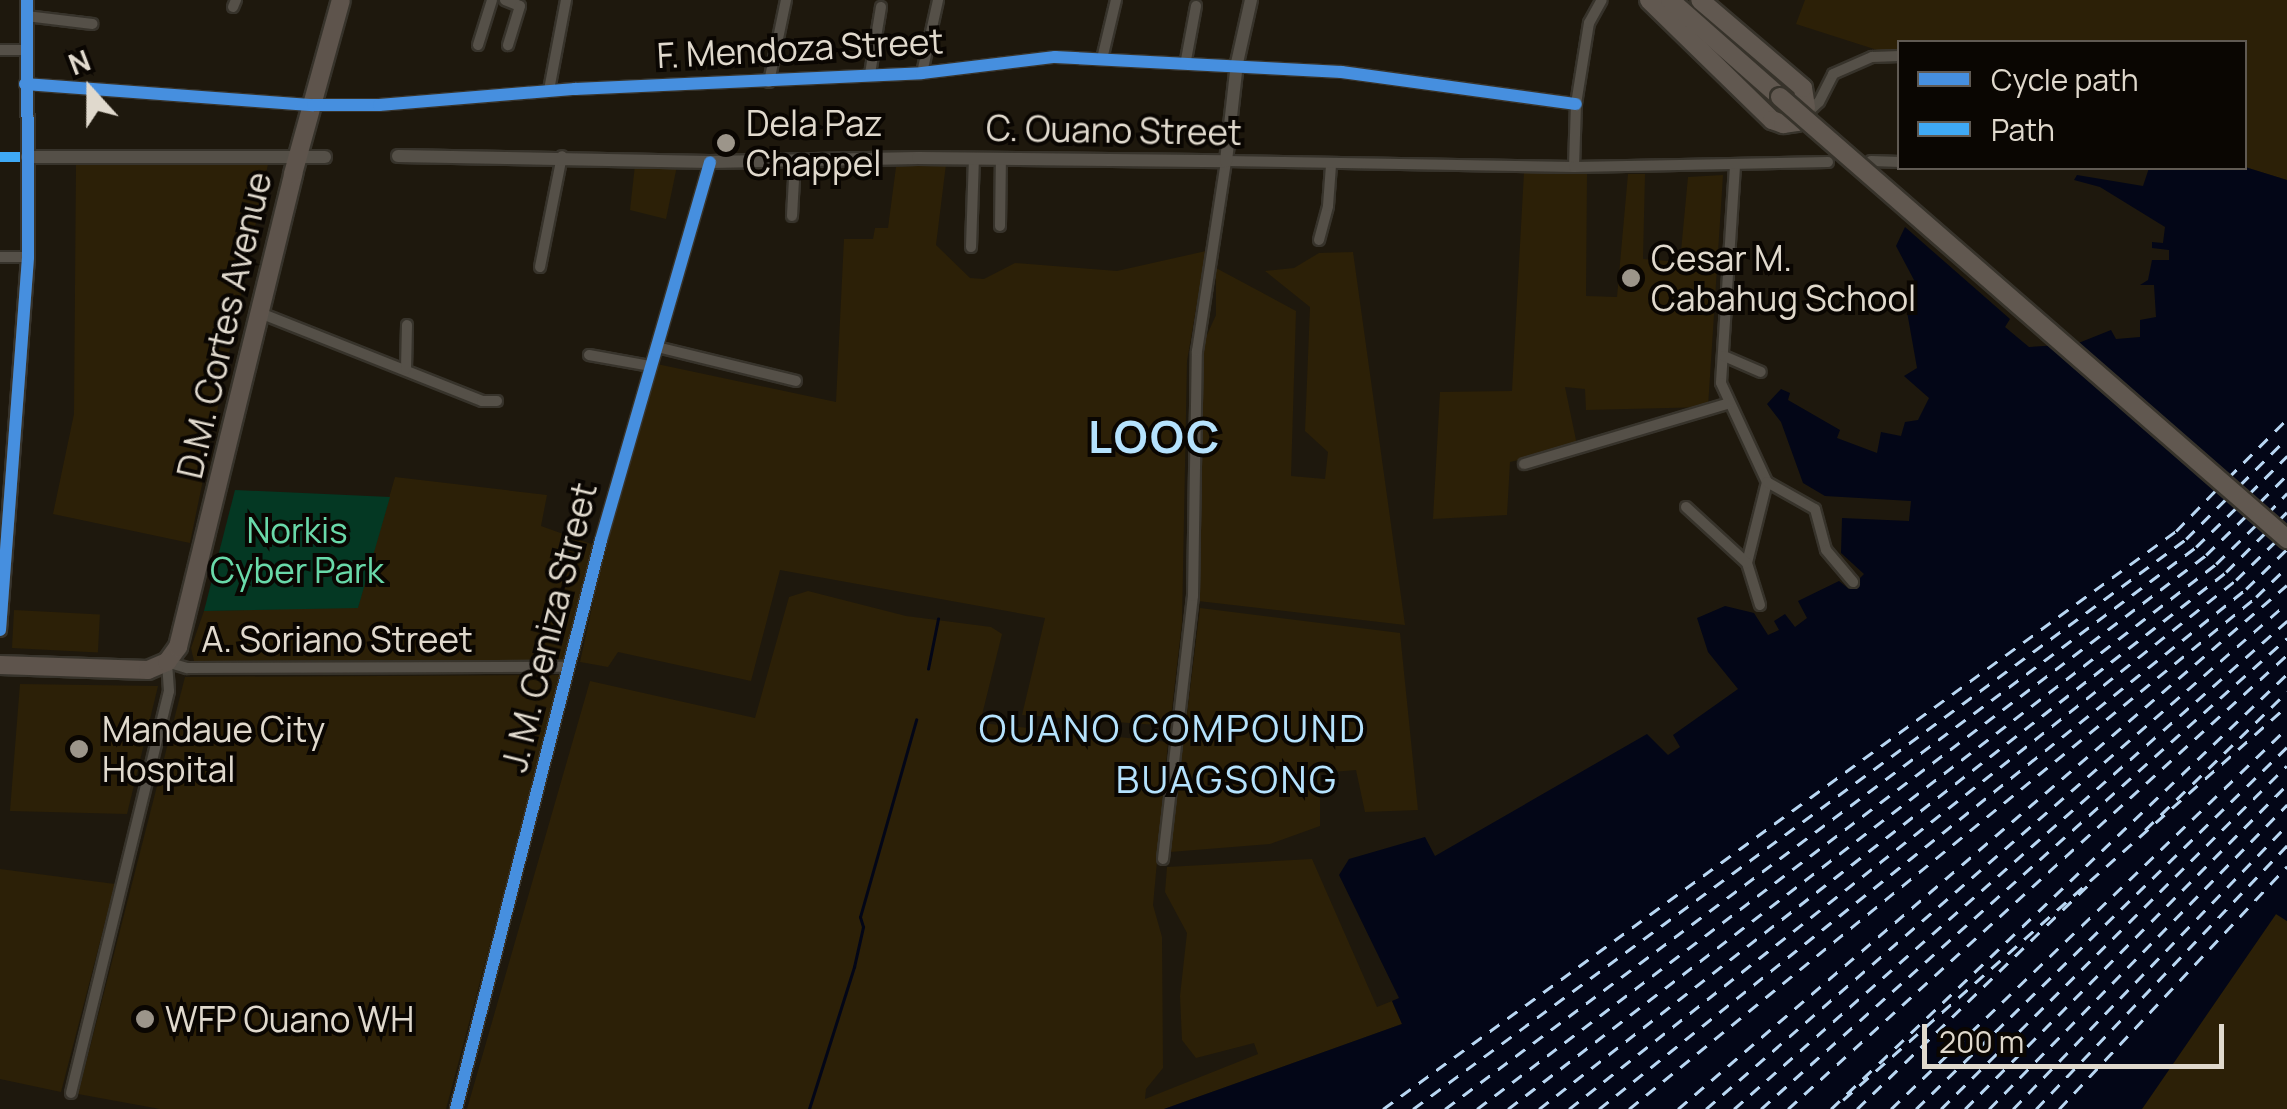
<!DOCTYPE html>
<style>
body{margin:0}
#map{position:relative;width:2287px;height:1109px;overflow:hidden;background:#1e180d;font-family:Manrope,sans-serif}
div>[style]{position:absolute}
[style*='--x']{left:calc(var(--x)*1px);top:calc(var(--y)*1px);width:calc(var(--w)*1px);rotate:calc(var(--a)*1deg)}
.built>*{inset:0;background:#2c2007;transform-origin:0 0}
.green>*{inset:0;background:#043823}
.water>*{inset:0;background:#030617}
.stream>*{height:2.5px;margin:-1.25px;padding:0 1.25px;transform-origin:1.25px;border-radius:1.25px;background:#030617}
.ferry>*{height:2.5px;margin-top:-1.25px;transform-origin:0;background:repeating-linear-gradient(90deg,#b9d7f3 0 12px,transparent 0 22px)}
.roads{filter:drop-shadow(2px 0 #37332b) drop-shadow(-2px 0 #37332b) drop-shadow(0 2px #37332b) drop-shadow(0 -2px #37332b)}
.minor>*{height:10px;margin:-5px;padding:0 5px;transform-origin:5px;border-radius:5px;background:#555048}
.tertiary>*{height:12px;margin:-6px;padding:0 6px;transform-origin:6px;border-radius:6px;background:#555048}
.primary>*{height:18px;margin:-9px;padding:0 9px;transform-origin:9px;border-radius:9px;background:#615850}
.trunk>*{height:18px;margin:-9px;padding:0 9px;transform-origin:9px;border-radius:9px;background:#5e544c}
.bridges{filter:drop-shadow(2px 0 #37332b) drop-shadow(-2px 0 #37332b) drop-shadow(0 2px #37332b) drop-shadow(0 -2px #37332b)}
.primary-bridge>*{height:18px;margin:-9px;padding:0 9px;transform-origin:9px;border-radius:9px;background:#615850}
.quiet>*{height:10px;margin-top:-5px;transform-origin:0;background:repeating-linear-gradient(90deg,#3fa9f5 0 20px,transparent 0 30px)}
.cycleway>*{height:12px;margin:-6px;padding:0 6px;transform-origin:6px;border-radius:6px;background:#468fdf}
.dots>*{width:28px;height:28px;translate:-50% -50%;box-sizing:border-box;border:5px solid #0a0602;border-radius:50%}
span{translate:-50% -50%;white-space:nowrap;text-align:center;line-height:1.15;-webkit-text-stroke:8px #0a0602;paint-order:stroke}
.street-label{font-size:35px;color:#e0d9cd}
.poi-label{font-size:35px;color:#e0d9cd}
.left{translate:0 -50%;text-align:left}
.park-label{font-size:35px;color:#69d9a9}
.neighbourhood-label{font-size:38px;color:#b5e2fd;letter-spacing:2.5px}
.district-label{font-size:45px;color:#b5e2fd;font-weight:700;letter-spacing:2.5px}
.legend{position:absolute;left:1897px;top:40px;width:350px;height:130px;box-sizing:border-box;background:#0a0602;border:2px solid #605a53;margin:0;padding:12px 18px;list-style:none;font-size:30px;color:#e0d9cd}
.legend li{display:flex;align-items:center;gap:20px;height:50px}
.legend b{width:50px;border:2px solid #605a53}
.north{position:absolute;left:40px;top:40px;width:100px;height:100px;-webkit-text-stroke:8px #0a0602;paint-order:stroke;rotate:339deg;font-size:28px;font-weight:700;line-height:40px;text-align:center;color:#e0d9cd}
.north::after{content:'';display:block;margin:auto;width:35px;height:45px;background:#e0d9cd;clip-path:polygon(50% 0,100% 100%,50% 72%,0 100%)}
.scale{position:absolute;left:1922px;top:1024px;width:302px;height:45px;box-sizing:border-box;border:5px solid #e0d9cd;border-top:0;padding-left:12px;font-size:30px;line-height:35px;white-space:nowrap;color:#e0d9cd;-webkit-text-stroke:8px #0a0602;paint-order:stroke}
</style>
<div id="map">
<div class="built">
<i style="clip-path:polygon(1805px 0,2287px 0,2287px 180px,2245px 167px,2244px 42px,1900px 42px,1899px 57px,1796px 24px)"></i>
<i style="clip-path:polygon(76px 164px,268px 164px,190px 543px,53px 514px,74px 414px)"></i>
<i style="clip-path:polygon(946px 164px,936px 245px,970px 278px,984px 279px,1015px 263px,1117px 271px,1206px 251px,1187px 361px,1182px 622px,1170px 726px,1022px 715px,1045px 618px,780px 570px,751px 681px,618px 652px,608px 667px,580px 662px,612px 515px,657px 364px,836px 402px,844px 239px,873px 239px,875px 228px,888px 228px,896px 167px)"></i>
<i style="clip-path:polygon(635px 165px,677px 166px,666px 219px,630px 210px)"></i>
<i style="clip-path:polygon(1524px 172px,1587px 174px,1586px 296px,1617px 297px,1628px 174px,1645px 174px,1643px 259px,1680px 262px,1688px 177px,1723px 175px,1708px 407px,1586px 410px,1585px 389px,1565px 387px,1577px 445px,1510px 462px,1507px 515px,1433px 519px,1440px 392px,1512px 391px)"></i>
<i style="clip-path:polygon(1353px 252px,1405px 625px,1198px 601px,1202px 346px,1216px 315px,1216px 268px,1296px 311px,1291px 476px,1325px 479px,1328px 452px,1305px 431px,1310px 307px,1265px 271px,1294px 268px,1319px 253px)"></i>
<i style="clip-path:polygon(395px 477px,547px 495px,541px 526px,594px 545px,563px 660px,194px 661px,191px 648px,204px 611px,358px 607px)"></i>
<i style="clip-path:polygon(808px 591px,906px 616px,991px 627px,1002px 634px,980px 723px,1168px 742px,1153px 905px,1162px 937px,1163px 1068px,1146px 1089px,1145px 1099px,1258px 1054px,1254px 1043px,1196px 1058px,1182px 1040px,1180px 996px,1187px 933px,1165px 892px,1167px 867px,1312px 859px,1377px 1007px,1392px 1001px,1402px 1024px,1164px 1109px,467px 1109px,590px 681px,755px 718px,789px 597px)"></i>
<i style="clip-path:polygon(1200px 608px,1400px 633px,1418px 810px,1365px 812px,1356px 770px,1320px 773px,1320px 826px,1270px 844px,1170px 852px)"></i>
<i style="left:14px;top:610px;width:86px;height:38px;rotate:3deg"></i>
<i style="clip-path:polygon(562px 675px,446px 1109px,160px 1109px,78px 1094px,185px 677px)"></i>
<i style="clip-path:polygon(20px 684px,158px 686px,127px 814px,10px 811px)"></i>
<i style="clip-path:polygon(0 869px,115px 884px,61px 1092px,0 1079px)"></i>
<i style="clip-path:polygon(2276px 914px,2287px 921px,2287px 1109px,2142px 1109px)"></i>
</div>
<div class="green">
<i style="clip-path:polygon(235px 490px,390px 497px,358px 608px,204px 611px)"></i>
</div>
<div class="water">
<i style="clip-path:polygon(2245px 167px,2287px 180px,2287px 921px,2276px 914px,2142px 1109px,1164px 1109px,1402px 1024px,1392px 1001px,1399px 998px,1339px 875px,1349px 859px,1425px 837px,1435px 856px,1647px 734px,1668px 755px,1680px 747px,1673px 735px,1738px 689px,1708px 652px,1697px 618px,1725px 606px,1754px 613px,1768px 635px,1779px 630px,1774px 621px,1785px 614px,1795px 627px,1807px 618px,1798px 601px,1839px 581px,1849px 589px,1864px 574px,1841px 553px,1842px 518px,1909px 521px,1911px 501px,1825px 496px,1803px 483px,1781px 422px,1767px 404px,1781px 389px,1790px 393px,1788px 400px,1840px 430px,1837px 438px,1877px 453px,1881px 432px,1901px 436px,1905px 422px,1918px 420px,1929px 398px,1904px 376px,1917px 368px,1906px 306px,1914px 280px,1896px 246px,1905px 227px,2010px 319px,2005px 327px,2029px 347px,2076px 344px,2111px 330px,2116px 339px,2140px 337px,2140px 320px,2156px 317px,2154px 285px,2140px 285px,2148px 280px,2152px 260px,2169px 260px,2169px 250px,2152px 248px,2152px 242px,2163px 243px,2165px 227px,2100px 187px,2074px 180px,2077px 175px,2143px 186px,2149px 168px)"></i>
</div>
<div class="stream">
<i style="--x:928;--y:669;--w:51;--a:-78.7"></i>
<i style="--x:809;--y:1109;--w:149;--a:-72.4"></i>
<i style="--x:854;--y:967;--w:41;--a:-77.3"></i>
<i style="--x:863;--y:927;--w:10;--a:-107"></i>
<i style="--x:860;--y:917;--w:205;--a:-74.1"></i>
</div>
<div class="ferry">
<i style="--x:2228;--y:478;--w:83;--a:-45"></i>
<i style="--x:2240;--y:485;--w:66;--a:-45"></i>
<i style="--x:2249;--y:494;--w:54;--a:-45"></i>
<i style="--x:2260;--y:502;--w:38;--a:-45"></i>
<i style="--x:2267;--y:514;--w:29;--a:-46"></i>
<i style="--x:2279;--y:520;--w:11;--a:-45"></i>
<i style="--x:2145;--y:830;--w:198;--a:-44.2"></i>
<i style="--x:1843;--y:1100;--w:594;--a:-41.59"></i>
<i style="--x:1383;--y:1109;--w:981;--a:-36.09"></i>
<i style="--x:2176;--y:531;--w:62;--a:-45.7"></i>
<i style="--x:1413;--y:1109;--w:960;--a:-36.4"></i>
<i style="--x:2186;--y:539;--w:58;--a:-45"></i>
<i style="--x:1445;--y:1109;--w:938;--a:-36.81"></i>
<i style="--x:2196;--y:547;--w:57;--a:-44.3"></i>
<i style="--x:1477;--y:1109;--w:916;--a:-37.23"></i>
<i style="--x:2206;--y:555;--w:57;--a:-44.3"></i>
<i style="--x:1508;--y:1109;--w:893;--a:-37.59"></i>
<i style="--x:2216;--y:564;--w:59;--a:-44.3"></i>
<i style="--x:1539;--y:1109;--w:872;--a:-38.01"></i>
<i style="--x:2226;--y:572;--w:57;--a:-45"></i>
<i style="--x:1569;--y:1109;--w:851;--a:-38.42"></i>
<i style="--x:2236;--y:580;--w:57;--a:-44.3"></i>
<i style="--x:1599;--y:1109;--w:830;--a:-38.79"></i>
<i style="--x:2246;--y:589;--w:57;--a:-44.3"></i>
<i style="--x:1629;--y:1109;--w:809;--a:-39.23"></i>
<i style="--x:2256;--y:597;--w:43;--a:-44.1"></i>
<i style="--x:1678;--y:1109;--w:803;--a:-40.71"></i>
<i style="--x:1706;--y:1109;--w:770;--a:-41.05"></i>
<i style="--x:1734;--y:1109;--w:738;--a:-41.43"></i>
<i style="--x:1761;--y:1109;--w:706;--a:-41.84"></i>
<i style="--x:1788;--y:1109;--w:675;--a:-42.3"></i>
<i style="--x:1831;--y:1109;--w:630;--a:-43.65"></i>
<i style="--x:1857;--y:1109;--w:323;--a:-44.1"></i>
<i style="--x:1891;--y:1109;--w:550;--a:-43.89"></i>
<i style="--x:1916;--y:1109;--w:518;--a:-44.3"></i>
<i style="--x:1941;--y:1109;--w:487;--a:-44.8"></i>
<i style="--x:1965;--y:1109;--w:457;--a:-45.2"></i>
<i style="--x:1989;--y:1109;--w:426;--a:-45.6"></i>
<i style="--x:2013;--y:1109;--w:395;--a:-46"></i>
<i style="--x:2036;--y:1109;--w:364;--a:-46.4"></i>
<i style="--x:2059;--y:1109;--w:333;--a:-46.8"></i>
</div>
<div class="roads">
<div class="minor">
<i style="--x:505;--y:0;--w:16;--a:22"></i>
<i style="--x:520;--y:6;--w:41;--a:107.1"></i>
<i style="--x:233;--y:7;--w:8;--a:-67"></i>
<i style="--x:26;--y:16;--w:67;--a:6.8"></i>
<i style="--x:478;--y:45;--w:47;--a:-72.7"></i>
<i style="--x:0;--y:50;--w:25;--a:0"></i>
<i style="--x:1102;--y:59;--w:61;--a:-76.7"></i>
<i style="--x:1186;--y:60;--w:55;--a:-79.5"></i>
<i style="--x:922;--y:73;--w:75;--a:-77.6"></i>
<i style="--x:870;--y:74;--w:68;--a:-80.7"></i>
<i style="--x:769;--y:82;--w:84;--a:-78.3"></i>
<i style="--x:25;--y:84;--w:289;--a:4.2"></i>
<i style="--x:313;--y:105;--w:66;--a:0"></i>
<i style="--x:379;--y:105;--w:197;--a:-4.7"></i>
<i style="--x:575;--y:89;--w:347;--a:-2.6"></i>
<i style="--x:922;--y:73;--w:134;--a:-6.9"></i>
<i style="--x:1055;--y:57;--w:287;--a:3"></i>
<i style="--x:1342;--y:72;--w:236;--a:7.8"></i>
<i style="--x:549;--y:90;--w:92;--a:-79.3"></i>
<i style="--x:1807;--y:113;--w:16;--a:-43"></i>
<i style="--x:1819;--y:102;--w:31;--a:-63"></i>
<i style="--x:1833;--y:74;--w:43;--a:-23.6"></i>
<i style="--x:1872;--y:57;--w:28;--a:-2"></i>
<i style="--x:1871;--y:161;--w:29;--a:2"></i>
<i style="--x:1735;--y:166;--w:217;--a:93.7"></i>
<i style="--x:1721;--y:383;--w:109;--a:65.1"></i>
<i style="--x:1767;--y:482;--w:83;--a:103.9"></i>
<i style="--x:1747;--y:563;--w:44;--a:72.8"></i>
<i style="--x:1574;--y:167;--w:63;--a:-88.2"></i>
<i style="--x:1576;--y:104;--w:82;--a:-80.9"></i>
<i style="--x:1589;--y:23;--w:26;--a:-61"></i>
<i style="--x:792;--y:216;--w:55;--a:-86.9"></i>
<i style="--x:1000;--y:226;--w:68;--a:-89.2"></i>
<i style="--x:1319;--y:240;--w:35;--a:-75"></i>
<i style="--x:1328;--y:206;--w:41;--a:-85.8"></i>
<i style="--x:971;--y:247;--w:89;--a:-88.1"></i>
<i style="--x:0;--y:257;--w:28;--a:0"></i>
<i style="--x:540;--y:267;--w:113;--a:-78.8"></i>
<i style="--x:260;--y:313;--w:239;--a:21.6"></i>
<i style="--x:482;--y:401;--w:15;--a:0"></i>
<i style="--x:657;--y:347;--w:143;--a:13.7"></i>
<i style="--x:589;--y:355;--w:63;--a:10.1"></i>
<i style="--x:1724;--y:356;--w:40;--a:23.4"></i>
<i style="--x:406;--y:369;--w:44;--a:-88.7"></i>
<i style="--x:1524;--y:464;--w:212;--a:-16.5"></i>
<i style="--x:1767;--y:482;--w:55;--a:29.4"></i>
<i style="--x:1815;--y:509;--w:42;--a:75"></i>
<i style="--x:1826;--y:550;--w:42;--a:49.8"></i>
<i style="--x:1686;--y:507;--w:83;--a:42.6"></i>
<i style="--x:167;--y:662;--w:21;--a:17"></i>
<i style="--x:187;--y:668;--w:381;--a:-0.2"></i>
<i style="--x:1163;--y:859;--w:265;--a:-83.5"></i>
<i style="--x:1193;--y:596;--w:245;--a:-89.1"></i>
<i style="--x:1197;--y:351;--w:192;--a:-81.3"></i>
<i style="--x:1226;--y:161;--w:348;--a:1"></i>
<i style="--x:1574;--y:167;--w:254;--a:-1.1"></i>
<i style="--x:71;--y:1093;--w:414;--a:-76.3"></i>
<i style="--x:169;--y:691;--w:29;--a:-94"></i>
<i style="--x:456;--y:1109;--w:587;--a:-75.7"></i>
<i style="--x:601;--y:540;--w:393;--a:-73.9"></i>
</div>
<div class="tertiary">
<i style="--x:398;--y:156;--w:312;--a:1.1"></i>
<i style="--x:710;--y:162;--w:208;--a:-1.1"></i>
<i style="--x:918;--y:158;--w:308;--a:0.6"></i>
<i style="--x:1226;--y:161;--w:99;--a:-83.6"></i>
<i style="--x:1237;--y:63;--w:65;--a:-77.5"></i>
<i style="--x:27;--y:157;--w:298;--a:0"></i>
<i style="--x:0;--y:630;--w:374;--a:-85.7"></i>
<i style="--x:28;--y:257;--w:257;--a:-90.2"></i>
</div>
<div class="primary">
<i style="--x:1649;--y:0;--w:172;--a:44.3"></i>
<i style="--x:1772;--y:120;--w:12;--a:20"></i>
<i style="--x:1783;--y:124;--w:14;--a:-8"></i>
<i style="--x:1797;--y:122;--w:17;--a:-59"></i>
<i style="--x:1806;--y:107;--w:19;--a:-99"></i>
<i style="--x:1803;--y:88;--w:135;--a:-139.5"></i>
<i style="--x:1670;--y:0;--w:147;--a:41.4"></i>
</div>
<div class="trunk">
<i style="--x:0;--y:665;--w:148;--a:1.9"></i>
<i style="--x:148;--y:670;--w:21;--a:-23"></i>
<i style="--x:167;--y:662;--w:19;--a:-54"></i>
<i style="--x:178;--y:647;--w:487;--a:-76.3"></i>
<i style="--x:293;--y:174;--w:180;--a:-74.6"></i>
</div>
</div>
<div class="bridges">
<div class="primary-bridge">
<i style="--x:1780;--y:97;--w:673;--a:41.08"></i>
</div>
</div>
<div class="quiet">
<i style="--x:0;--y:157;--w:27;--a:0"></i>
</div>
<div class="cycleway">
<i style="--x:25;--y:84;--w:289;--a:4.2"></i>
<i style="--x:313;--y:105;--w:66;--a:0"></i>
<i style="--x:379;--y:105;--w:197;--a:-4.7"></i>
<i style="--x:575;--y:89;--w:347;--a:-2.6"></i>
<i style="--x:922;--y:73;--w:134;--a:-6.9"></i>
<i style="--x:1055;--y:57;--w:287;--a:3"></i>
<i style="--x:1342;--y:72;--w:236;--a:7.8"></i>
<i style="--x:0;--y:630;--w:374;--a:-85.7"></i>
<i style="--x:28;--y:257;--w:257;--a:-90.2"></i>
<i style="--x:456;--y:1109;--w:587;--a:-75.7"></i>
<i style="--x:601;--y:540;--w:393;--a:-73.9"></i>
</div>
<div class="dots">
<i style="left:726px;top:143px;background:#9c958a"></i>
<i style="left:1631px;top:278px;background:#9c958a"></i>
<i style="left:79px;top:749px;background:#9c958a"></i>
<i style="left:145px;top:1019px;background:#9c958a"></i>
</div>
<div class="street-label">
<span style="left:800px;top:48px;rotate:-3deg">F. Mendoza Street</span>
<span style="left:1114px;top:130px;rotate:1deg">C. Ouano Street</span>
<span style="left:224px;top:325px;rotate:-77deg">D.M. Cortes Avenue</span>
<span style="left:549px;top:627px;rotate:-76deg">J. M. Ceniza Street</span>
<span style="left:337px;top:639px">A. Soriano Street</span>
</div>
<div class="poi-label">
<span class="left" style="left:746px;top:143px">Dela Paz<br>Chappel</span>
<span class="left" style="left:1651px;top:278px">Cesar M.<br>Cabahug School</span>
<span class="left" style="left:102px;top:749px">Mandaue City<br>Hospital</span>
<span class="left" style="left:165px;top:1019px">WFP Ouano WH</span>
</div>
<div class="park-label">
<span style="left:297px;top:550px">Norkis<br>Cyber Park</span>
</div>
<div class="neighbourhood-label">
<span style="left:1173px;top:728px">OUANO COMPOUND</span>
<span style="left:1227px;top:779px">BUAGSONG</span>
</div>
<div class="district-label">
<span style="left:1155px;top:437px">LOOC</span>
</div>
<ul class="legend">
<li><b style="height:12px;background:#468fdf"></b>Cycle path</li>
<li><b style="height:12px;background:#3fa9f5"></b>Path</li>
</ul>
<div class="north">N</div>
<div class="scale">200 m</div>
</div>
